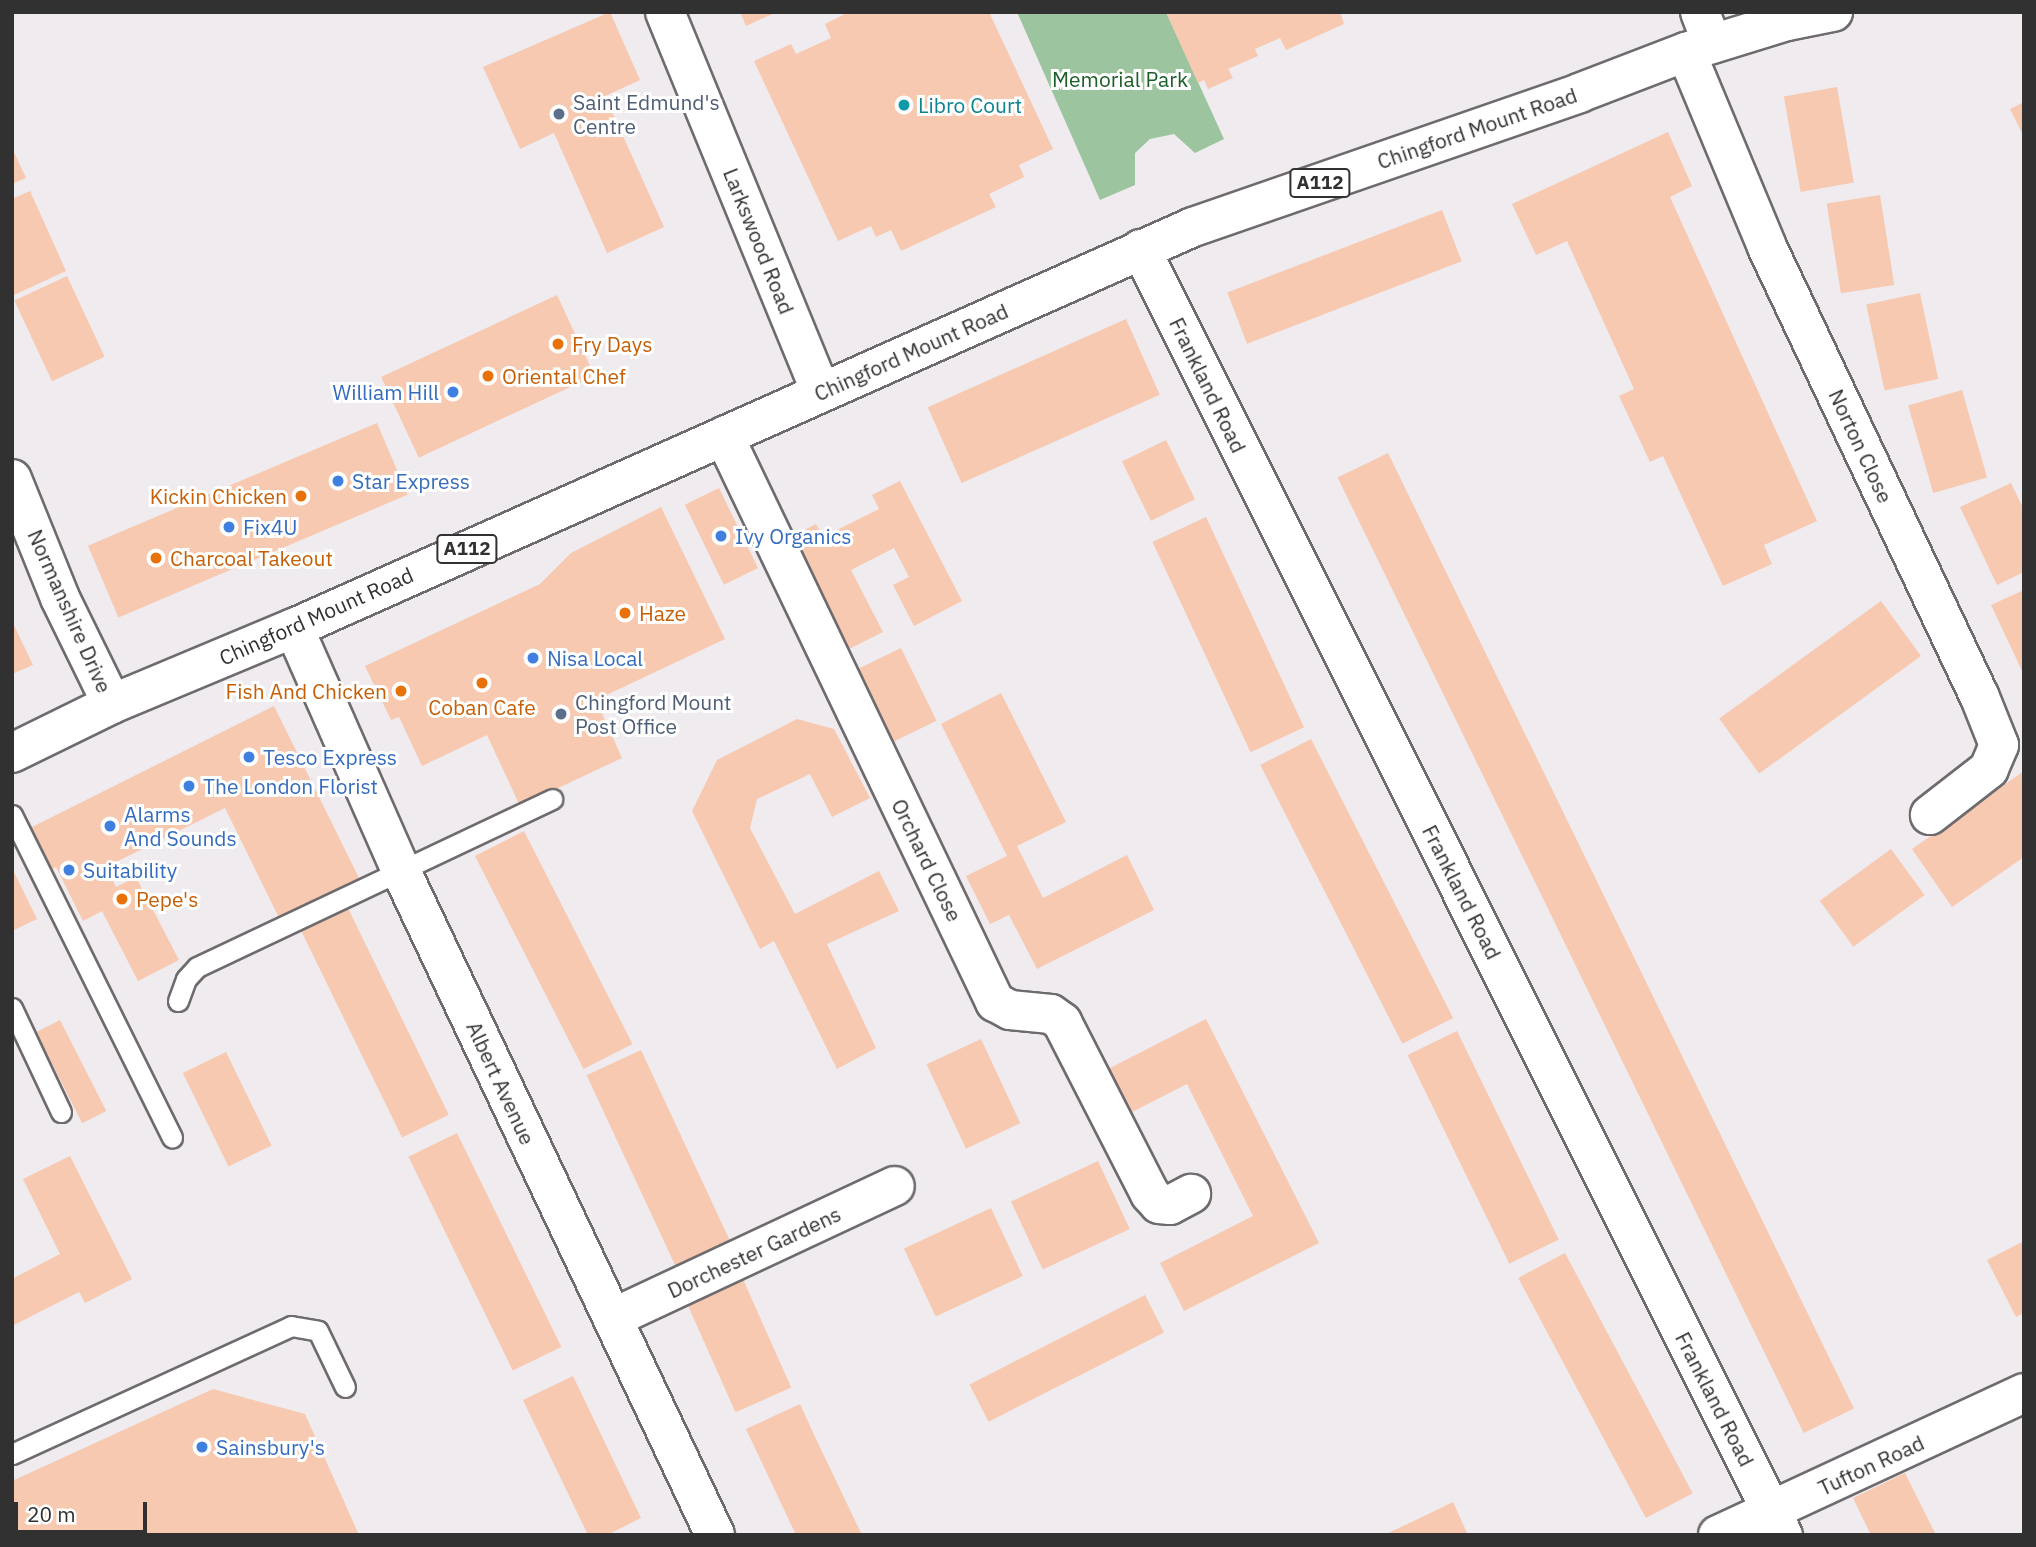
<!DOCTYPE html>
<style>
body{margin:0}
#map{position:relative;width:2036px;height:1547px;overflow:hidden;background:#efebef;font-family:"IBM Plex Sans",sans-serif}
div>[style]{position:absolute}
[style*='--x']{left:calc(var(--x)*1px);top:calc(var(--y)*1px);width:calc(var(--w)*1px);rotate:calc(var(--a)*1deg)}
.green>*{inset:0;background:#9cc59f}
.building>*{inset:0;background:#f7c9b0;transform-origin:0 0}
.roads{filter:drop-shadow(2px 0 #6e6b6e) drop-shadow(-2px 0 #6e6b6e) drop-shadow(0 2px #6e6b6e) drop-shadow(0 -2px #6e6b6e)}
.service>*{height:19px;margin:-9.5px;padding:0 9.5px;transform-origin:9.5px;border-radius:9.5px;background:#fff}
.minor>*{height:38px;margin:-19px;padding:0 19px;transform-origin:19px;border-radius:19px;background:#fff}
.primary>*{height:38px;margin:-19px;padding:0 19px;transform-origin:19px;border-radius:19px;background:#fff}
.dots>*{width:19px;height:19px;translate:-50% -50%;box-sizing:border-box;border:4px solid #fff;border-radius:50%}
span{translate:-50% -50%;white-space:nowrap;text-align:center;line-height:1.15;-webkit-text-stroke:6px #fff;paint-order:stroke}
.shield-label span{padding:2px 5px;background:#fff;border:2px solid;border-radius:5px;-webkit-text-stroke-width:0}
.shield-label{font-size:19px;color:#323132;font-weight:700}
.park-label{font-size:21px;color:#1c5e28}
.service-label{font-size:21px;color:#4e5e75}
.left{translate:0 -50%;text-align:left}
.culture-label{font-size:21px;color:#0d838f}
.street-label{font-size:21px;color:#323132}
.food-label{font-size:21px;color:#c56008}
.right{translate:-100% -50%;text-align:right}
.shop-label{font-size:21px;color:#366cbe}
.frame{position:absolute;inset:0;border:14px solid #323132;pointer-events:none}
.scale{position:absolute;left:14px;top:1502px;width:133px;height:32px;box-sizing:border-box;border:4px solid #323132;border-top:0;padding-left:9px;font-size:21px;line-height:24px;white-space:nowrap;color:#323132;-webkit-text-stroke:5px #fff;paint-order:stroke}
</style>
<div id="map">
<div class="green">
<i style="clip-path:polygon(1017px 12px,1166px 12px,1224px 139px,1195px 153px,1174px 134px,1150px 139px,1135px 153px,1135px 185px,1100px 200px)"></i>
</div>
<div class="building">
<i style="clip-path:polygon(610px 12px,640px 80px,605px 96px,664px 227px,607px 253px,554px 133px,520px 149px,483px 67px)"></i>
<i style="clip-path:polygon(740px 12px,777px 12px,746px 26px)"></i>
<i style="clip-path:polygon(849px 12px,989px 12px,1053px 149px,1019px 165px,1024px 177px,989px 194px,996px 207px,901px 251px,891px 230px,876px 237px,871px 226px,838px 241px,754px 61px,791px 44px,796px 54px,831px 38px,825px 24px)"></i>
<i style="clip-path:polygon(1166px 12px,1345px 12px,1341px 14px,1344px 24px,1286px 50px,1280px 38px,1255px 49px,1258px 56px,1228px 69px,1233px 78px,1208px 89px,1204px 80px,1198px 83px)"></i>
<i style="left:1837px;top:87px;width:97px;height:54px;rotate:80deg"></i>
<i style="clip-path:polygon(2024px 102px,2024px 137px,2010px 109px)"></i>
<i style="clip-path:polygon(1668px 132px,1692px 186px,1670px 197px,1817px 521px,1764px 545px,1772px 564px,1723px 586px,1663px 456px,1650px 462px,1619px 396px,1634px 389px,1567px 241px,1536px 255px,1512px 204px)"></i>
<i style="clip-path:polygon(12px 148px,26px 178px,12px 184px)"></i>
<i style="clip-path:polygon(30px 191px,66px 271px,14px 295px,12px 199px)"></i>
<i style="left:1880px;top:195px;width:91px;height:54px;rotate:81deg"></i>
<i style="left:1442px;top:210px;width:55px;height:230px;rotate:69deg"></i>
<i style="left:67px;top:276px;width:89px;height:58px;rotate:65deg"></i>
<i style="left:1920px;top:293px;width:88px;height:55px;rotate:78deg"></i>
<i style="left:557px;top:295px;width:89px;height:194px;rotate:65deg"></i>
<i style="left:1126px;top:319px;width:83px;height:217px;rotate:66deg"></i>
<i style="left:1962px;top:390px;width:91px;height:56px;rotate:74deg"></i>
<i style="left:377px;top:423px;width:78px;height:314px;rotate:67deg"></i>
<i style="left:1166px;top:440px;width:66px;height:49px;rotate:64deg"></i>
<i style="left:1388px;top:453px;width:1063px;height:56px;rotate:64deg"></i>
<i style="clip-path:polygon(900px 481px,962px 601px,914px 626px,893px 585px,909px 577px,894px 548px,851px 570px,883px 632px,839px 654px,781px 542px,816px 524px,823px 537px,879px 509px,872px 495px)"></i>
<i style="clip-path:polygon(2011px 483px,2024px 510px,2024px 572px,1997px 585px,1960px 507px)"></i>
<i style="left:719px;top:488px;width:89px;height:38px;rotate:64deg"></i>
<i style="clip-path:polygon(661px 507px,725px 639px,596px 700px,622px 758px,520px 806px,487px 735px,422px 766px,399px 717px,391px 720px,365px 666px,540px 584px,571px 553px)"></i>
<i style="left:1206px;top:517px;width:232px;height:59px;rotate:65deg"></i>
<i style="clip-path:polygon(2024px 590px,2024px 675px,1991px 605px)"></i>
<i style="left:1881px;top:601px;width:68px;height:200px;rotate:54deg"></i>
<i style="clip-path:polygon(12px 621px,33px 665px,12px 674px)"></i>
<i style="left:901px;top:648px;width:81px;height:56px;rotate:64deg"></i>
<i style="clip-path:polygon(1001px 693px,1066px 822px,1017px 846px,1043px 898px,1127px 855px,1154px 910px,1037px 969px,1009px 915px,990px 924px,966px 876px,1007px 856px,941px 724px)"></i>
<i style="clip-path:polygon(274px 706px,362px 884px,282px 924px,225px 808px,106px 867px,116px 887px,136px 877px,179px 960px,138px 981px,102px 911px,83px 921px,56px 867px,45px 873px,24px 831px)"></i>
<i style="clip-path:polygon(797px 719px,834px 729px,870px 798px,832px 817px,810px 774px,757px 799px,750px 828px,795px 914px,879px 871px,899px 911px,827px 944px,876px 1048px,837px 1069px,774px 941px,760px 949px,692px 811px,717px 760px)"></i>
<i style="left:1311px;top:739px;width:313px;height:57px;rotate:63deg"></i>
<i style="clip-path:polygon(2024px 771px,2024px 857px,1952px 907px,1912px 849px)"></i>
<i style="left:524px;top:831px;width:239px;height:55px;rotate:63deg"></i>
<i style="left:1891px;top:849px;width:57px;height:88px;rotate:54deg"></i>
<i style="clip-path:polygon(12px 868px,37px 919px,12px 931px)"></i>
<i style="left:344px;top:900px;width:239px;height:52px;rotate:64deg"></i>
<i style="clip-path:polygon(1206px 1019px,1319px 1243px,1184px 1311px,1160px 1263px,1253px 1216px,1187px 1084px,1130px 1113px,1108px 1069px)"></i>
<i style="left:60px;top:1020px;width:102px;height:27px;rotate:63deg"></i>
<i style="left:1457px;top:1031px;width:232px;height:55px;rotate:64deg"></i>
<i style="left:981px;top:1039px;width:93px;height:60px;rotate:65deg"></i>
<i style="left:641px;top:1050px;width:212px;height:60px;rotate:65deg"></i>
<i style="left:226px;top:1052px;width:104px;height:48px;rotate:64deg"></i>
<i style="left:457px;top:1133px;width:238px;height:54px;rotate:64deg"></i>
<i style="clip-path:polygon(70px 1156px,132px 1279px,85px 1303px,79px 1292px,12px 1326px,12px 1279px,60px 1254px,23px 1179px)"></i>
<i style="left:1098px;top:1161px;width:75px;height:96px;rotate:65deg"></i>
<i style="left:991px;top:1208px;width:75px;height:96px;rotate:65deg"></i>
<i style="clip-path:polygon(2024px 1241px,2024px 1313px,2016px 1317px,1987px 1260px)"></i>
<i style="left:1565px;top:1253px;width:272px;height:53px;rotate:62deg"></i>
<i style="left:742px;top:1277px;width:121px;height:61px;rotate:66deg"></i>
<i style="left:1145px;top:1295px;width:42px;height:197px;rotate:63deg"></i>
<i style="clip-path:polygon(573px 1376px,641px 1518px,607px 1535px,588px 1535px,523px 1400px)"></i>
<i style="clip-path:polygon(213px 1389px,305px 1414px,359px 1535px,12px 1535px,12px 1481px)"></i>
<i style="clip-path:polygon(800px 1404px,816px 1439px,862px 1535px,796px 1535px,763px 1465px,746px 1429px)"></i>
<i style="clip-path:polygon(1905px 1473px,1936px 1535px,1871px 1535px,1853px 1498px)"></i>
<i style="clip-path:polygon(1453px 1502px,1468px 1535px,1384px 1535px,1418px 1519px)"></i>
</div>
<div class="roads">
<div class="service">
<i style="--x:12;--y:815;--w:360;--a:63.6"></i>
<i style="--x:178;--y:1001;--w:23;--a:-70"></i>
<i style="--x:186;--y:979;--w:16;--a:-47"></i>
<i style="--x:197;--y:967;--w:393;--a:-25.3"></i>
<i style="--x:12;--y:1008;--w:115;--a:64.8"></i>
<i style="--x:12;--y:1454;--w:307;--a:-24.6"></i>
<i style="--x:291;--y:1326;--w:27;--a:10"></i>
<i style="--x:318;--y:1331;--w:62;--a:64.3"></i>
</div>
<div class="minor">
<i style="--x:665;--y:12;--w:411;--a:67.7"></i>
<i style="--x:1700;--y:12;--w:34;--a:69"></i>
<i style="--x:1686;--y:52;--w:211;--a:67.4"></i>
<i style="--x:1767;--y:247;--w:496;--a:64.7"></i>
<i style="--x:1979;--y:695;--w:54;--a:68.2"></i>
<i style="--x:1999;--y:745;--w:26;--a:113"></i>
<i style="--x:1989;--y:769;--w:75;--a:142.1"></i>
<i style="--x:1141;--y:249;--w:1437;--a:63.47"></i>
<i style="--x:724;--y:436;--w:628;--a:64.41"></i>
<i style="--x:995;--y:1002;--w:17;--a:28"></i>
<i style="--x:1010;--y:1010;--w:41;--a:5.6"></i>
<i style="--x:1051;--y:1014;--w:14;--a:36"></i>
<i style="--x:1062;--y:1022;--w:193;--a:62.9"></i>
<i style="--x:1150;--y:1194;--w:13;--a:48"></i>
<i style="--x:1159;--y:1204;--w:11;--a:5"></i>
<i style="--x:1170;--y:1205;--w:24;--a:-28"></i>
<i style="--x:12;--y:479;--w:128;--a:68"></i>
<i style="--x:60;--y:598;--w:118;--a:63.9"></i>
<i style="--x:294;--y:628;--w:268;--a:66.2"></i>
<i style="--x:402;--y:873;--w:732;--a:64.69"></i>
<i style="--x:613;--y:1318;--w:311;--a:-25.1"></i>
<i style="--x:1718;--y:1535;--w:337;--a:-24.9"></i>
</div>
<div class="primary">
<i style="--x:12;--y:753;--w:111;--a:-26.1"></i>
<i style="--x:112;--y:704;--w:197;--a:-22.7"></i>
<i style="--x:294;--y:628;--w:984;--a:-24.04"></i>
<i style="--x:1193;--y:227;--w:409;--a:-19.1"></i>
<i style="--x:1579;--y:93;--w:115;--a:-21"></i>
<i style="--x:1686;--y:52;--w:106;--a:-17.1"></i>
<i style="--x:1787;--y:21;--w:47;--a:-11.1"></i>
</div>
</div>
<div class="dots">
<i style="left:904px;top:105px;background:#0f9aa8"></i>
<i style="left:559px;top:114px;background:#5c6f8a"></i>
<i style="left:558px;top:344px;background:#e8710a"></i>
<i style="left:488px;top:376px;background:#e8710a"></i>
<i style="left:453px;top:392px;background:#3f7fe0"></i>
<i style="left:338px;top:481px;background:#3f7fe0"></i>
<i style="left:301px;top:496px;background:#e8710a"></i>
<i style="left:229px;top:527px;background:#3f7fe0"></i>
<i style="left:721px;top:536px;background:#3f7fe0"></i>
<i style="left:156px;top:558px;background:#e8710a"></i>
<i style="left:625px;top:613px;background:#e8710a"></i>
<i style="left:533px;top:658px;background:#3f7fe0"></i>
<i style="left:482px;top:683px;background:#e8710a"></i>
<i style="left:401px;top:691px;background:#e8710a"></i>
<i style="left:561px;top:714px;background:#5c6f8a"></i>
<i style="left:249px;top:757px;background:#3f7fe0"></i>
<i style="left:189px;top:786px;background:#3f7fe0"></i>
<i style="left:110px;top:826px;background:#3f7fe0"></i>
<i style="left:69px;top:870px;background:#3f7fe0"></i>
<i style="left:122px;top:899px;background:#e8710a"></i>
<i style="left:202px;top:1447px;background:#3f7fe0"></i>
</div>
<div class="shield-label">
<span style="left:1320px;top:183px">A112</span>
<span style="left:467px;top:549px">A112</span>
</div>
<div class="park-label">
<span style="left:1120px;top:79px">Memorial Park</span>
</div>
<div class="service-label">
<span class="left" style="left:573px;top:114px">Saint Edmund's<br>Centre</span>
<span class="left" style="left:575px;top:714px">Chingford Mount<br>Post Office</span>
</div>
<div class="culture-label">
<span class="left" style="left:918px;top:105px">Libro Court</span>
</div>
<div class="street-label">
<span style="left:1477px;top:128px;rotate:-19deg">Chingford Mount Road</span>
<span style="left:759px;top:241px;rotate:68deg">Larkswood Road</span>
<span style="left:911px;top:352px;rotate:-24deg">Chingford Mount Road</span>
<span style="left:1208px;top:385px;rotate:64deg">Frankland Road</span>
<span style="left:1861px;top:446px;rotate:65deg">Norton Close</span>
<span style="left:70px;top:611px;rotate:66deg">Normanshire Drive</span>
<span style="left:316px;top:616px;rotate:-24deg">Chingford Mount Road</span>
<span style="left:927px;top:860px;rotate:64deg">Orchard Close</span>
<span style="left:1462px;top:892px;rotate:63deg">Frankland Road</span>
<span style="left:501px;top:1083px;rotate:65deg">Albert Avenue</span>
<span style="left:754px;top:1252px;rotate:-25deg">Dorchester Gardens</span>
<span style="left:1715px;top:1399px;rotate:63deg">Frankland Road</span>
<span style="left:1871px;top:1465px;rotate:-25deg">Tufton Road</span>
</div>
<div class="food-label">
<span class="left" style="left:572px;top:344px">Fry Days</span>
<span class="left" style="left:502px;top:376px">Oriental Chef</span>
<span class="right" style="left:287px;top:496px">Kickin Chicken</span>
<span class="left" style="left:170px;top:558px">Charcoal Takeout</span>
<span class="left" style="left:639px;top:613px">Haze</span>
<span class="right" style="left:387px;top:691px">Fish And Chicken</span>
<span style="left:482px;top:707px">Coban Cafe</span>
<span class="left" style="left:136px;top:899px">Pepe's</span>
</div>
<div class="shop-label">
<span class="right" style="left:439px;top:392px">William Hill</span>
<span class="left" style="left:352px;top:481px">Star Express</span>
<span class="left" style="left:243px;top:527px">Fix4U</span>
<span class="left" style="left:735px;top:536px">Ivy Organics</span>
<span class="left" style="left:547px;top:658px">Nisa Local</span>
<span class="left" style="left:263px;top:757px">Tesco Express</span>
<span class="left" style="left:203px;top:786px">The London Florist</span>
<span class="left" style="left:124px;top:826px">Alarms<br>And Sounds</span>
<span class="left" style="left:83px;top:870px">Suitability</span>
<span class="left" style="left:216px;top:1447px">Sainsbury's</span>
</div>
<div class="frame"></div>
<div class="scale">20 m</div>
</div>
